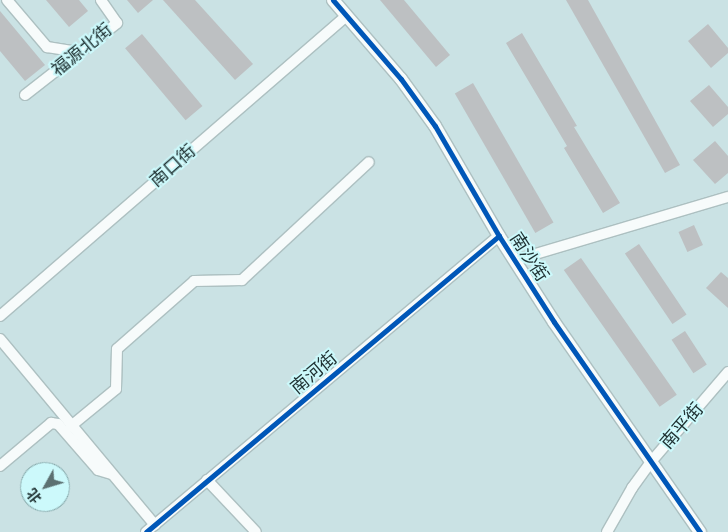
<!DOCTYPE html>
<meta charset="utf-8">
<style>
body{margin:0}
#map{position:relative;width:728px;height:532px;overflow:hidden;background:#cae2e4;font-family:"Work Sans","Noto Sans SC",sans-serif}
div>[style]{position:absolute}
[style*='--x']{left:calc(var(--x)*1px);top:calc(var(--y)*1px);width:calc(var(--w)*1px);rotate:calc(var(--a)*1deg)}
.building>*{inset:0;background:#bdc0c2;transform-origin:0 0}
.roads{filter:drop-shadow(1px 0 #adc0c1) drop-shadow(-1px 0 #adc0c1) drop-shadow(0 1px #adc0c1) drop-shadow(0 -1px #adc0c1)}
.minor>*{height:10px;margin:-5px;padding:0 5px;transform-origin:5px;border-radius:5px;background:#f7fbfb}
.tertiary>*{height:12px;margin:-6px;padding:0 6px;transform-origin:6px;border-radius:6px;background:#f7fbfb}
.cycleway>*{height:5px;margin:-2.5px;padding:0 2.5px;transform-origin:2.5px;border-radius:2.5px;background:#0057b8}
span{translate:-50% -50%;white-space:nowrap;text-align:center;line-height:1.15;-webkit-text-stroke:4px #ccf9fb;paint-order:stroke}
.street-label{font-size:18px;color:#203233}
.north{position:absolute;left:20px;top:462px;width:50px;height:50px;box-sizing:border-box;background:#ccf9fb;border:1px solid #87a9ab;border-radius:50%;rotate:231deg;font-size:14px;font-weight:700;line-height:20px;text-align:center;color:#203233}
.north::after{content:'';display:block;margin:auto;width:18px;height:22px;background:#5c7071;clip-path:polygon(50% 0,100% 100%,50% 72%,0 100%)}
</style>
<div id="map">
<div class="building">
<i style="clip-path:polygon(46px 0,79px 0,88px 11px,69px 27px)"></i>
<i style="clip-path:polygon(127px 0,153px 0,138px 13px)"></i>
<i style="clip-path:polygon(163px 0,195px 0,253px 64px,235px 80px)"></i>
<i style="clip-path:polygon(380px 0,404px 0,450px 55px,436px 67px)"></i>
<i style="clip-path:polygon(566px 0,588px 0,680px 165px,665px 173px)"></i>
<i style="clip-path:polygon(0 11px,45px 65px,25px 81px,0 51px)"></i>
<i style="clip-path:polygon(708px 24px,728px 48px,728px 53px,711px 68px,688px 41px)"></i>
<i style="clip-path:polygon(522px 33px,577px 126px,574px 127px,620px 203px,603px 213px,564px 148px,567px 146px,506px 43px)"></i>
<i style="left:142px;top:34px;width:94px;height:22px;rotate:50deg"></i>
<i style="left:473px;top:83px;width:161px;height:21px;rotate:60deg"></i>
<i style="clip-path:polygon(709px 85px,728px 107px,728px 114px,713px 127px,690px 101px)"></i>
<i style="clip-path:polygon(715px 141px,728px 156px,728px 173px,715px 184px,693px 160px)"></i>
<i style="left:694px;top:225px;width:22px;height:17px;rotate:66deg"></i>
<i style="left:639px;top:244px;width:85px;height:17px;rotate:56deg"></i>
<i style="left:581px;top:258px;width:167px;height:21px;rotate:55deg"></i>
<i style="clip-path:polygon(721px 272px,728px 278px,728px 308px,706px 288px)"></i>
<i style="left:685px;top:331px;width:40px;height:16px;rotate:57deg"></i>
</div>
<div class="roads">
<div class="minor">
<i style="--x:7;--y:0;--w:62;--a:49.6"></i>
<i style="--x:47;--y:47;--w:33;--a:9"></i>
<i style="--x:25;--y:95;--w:117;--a:-38"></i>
<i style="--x:117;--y:23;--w:28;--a:-125"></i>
<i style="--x:515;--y:260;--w:222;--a:-16.5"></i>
<i style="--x:0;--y:316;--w:458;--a:-40.9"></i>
<i style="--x:0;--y:339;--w:242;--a:50.2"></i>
<i style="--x:71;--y:426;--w:58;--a:-39.4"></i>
<i style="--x:116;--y:389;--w:40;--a:-88.6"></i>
<i style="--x:117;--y:349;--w:103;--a:-41.4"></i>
<i style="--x:194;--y:281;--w:48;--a:-1.2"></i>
<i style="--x:242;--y:280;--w:173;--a:-42.9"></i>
<i style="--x:0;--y:466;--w:67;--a:-40.1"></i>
<i style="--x:51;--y:423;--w:7;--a:8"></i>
<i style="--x:58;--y:424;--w:61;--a:49"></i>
<i style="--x:98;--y:470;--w:14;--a:17"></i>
<i style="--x:207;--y:480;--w:71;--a:46.7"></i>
<i style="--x:146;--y:532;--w:461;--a:-40"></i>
<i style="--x:607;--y:532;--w:51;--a:-60.4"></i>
<i style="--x:632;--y:488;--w:31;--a:-54"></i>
<i style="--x:650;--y:463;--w:120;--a:-49.4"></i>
</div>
<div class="tertiary">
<i style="--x:333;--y:0;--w:104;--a:49.3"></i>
<i style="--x:401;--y:79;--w:58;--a:54.1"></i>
<i style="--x:435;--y:126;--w:127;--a:59.8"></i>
<i style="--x:499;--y:236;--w:102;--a:57.4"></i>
<i style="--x:554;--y:322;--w:256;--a:55.2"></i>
</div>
</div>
<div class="cycleway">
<i style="--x:333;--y:0;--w:104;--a:49.3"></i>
<i style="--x:401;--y:79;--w:58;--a:54.1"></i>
<i style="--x:435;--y:126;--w:127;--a:59.8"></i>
<i style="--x:499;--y:236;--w:102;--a:57.4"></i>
<i style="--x:554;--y:322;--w:256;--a:55.2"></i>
<i style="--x:146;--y:532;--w:461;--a:-40"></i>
</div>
<div class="street-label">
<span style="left:82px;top:50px;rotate:-39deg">福源北街</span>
<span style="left:173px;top:166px;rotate:-41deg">南口街</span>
<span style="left:529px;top:257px;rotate:57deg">南沙街</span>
<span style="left:314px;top:373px;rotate:-40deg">南河街</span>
<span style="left:682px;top:426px;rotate:-49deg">南平街</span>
</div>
<div class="north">北</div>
</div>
